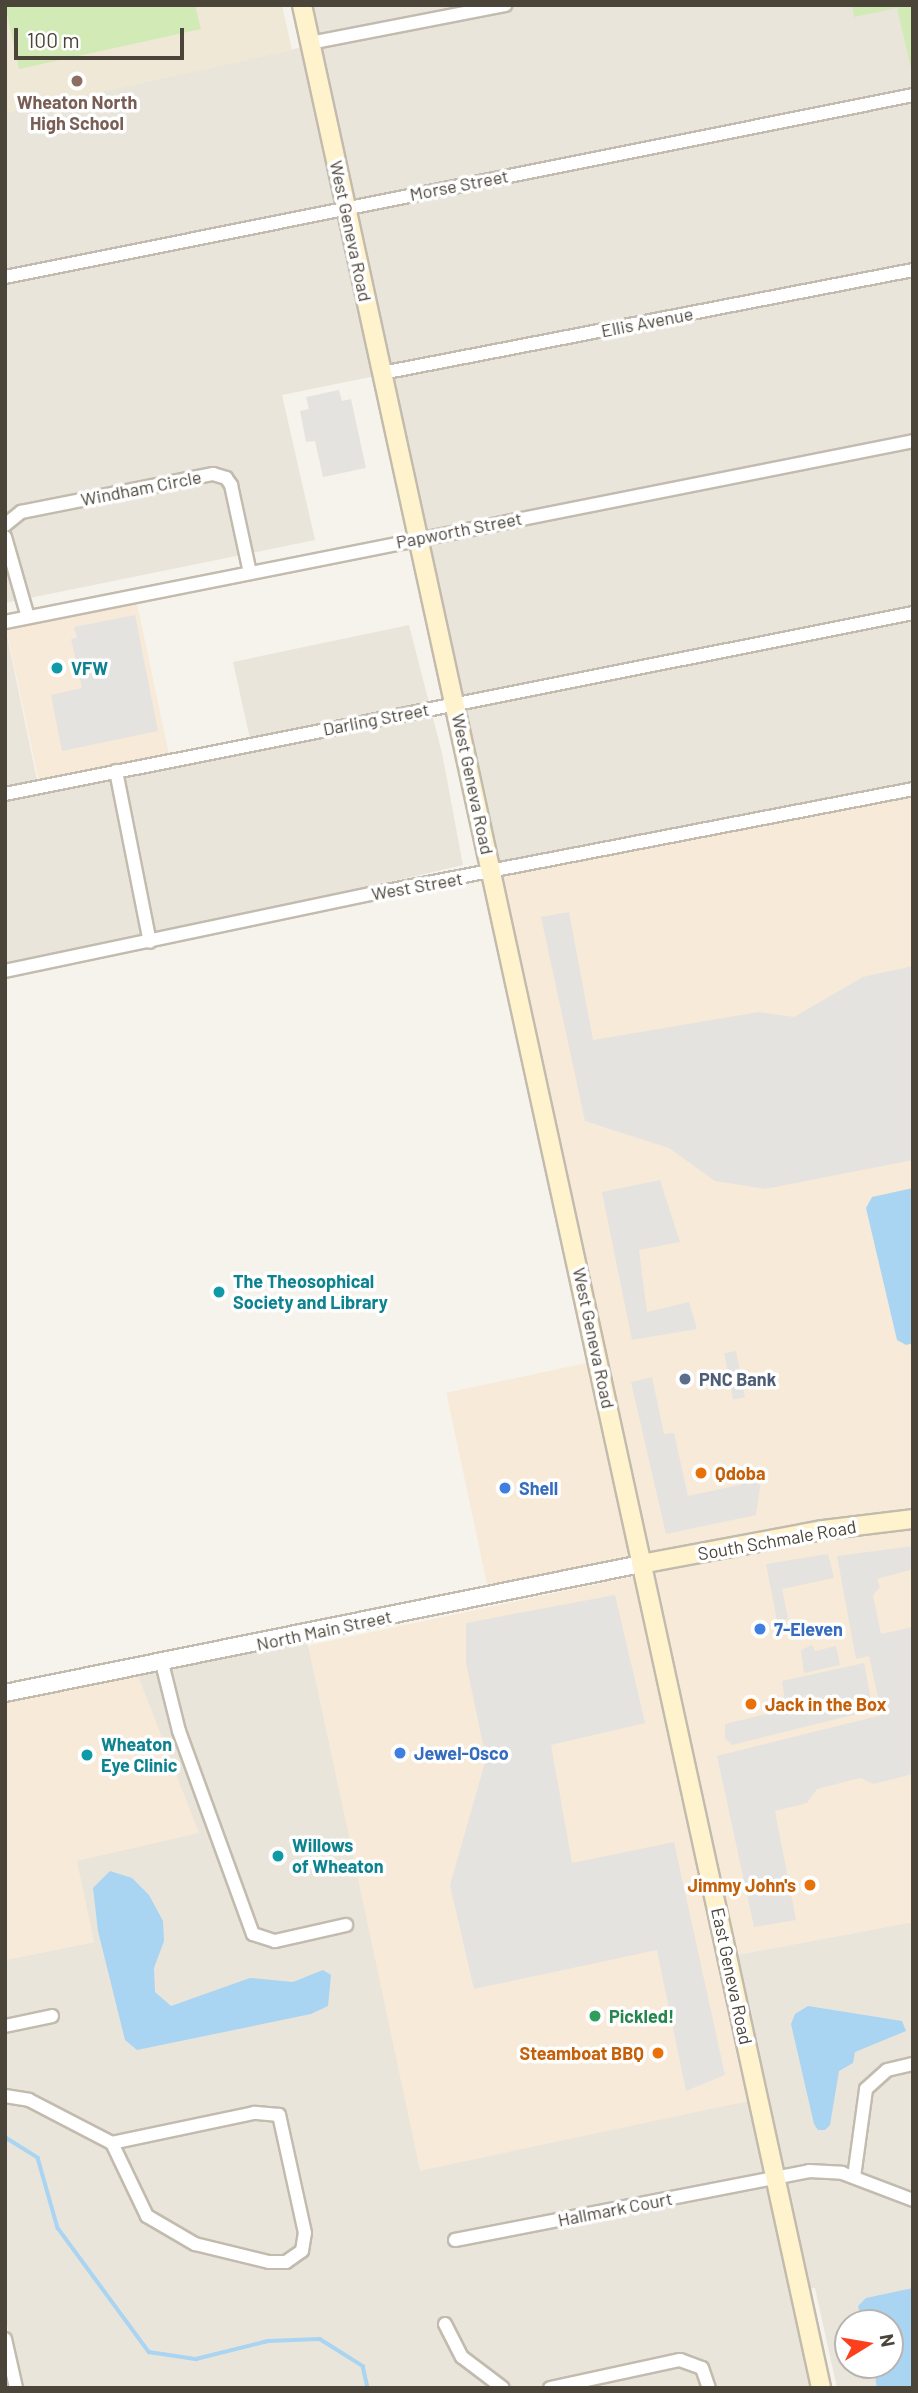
<!DOCTYPE html>
<style>
body{margin:0}
#map{position:relative;width:918px;height:2393px;overflow:hidden;background:#f6f3ec;font-family:Barlow,sans-serif}
div>[style]{position:absolute}
[style*='--x']{left:calc(var(--x)*1px);top:calc(var(--y)*1px);width:calc(var(--w)*1px);rotate:calc(var(--a)*1deg)}
.residential>*{inset:0;background:#eae5da}
.commercial>*{inset:0;background:#f7ead8;transform-origin:0 0}
.education>*{inset:0;background:#efe8d6}
.green>*{inset:0;background:#d2eab5}
.parking>*{inset:0;background:#e5e3e0;transform-origin:0 0}
.water>*{inset:0;background:#a9d4f2}
.stream>*{height:3.5px;margin:-1.75px;padding:0 1.75px;transform-origin:1.75px;border-radius:1.75px;background:#a9d4f2}
.roads{filter:drop-shadow(2px 0 #c2bbae) drop-shadow(-2px 0 #c2bbae) drop-shadow(0 2px #c2bbae) drop-shadow(0 -2px #c2bbae)}
.minor>*{height:12px;margin:-6px;padding:0 6px;transform-origin:6px;border-radius:6px;background:#fff}
.tertiary>*{height:16px;margin:-8px;padding:0 8px;transform-origin:8px;border-radius:8px;background:#fff}
.secondary>*{height:18px;margin:-9px;padding:0 9px;transform-origin:9px;border-radius:9px;background:#fff3cd}
.dots>*{width:19px;height:19px;translate:-50% -50%;box-sizing:border-box;border:4px solid #fff;border-radius:50%}
span{translate:-50% -50%;white-space:nowrap;text-align:center;line-height:1.15;-webkit-text-stroke:7px #fff;paint-order:stroke}
.education-label{font-size:18px;color:#785e54;font-weight:700}
.street-label{font-size:18px;color:#4b4439}
.culture-label{font-size:18px;color:#0d838f;font-weight:700}
.left{translate:0 -50%;text-align:left}
.service-label{font-size:18px;color:#4e5e75;font-weight:700}
.food-label{font-size:18px;color:#c56008;font-weight:700}
.right{translate:-100% -50%;text-align:right}
.shop-label{font-size:18px;color:#366cbe;font-weight:700}
.leisure-label{font-size:18px;color:#27864d;font-weight:700}
.frame{position:absolute;inset:0;border:7px solid #4b4439;pointer-events:none}
.north{position:absolute;left:834px;top:2309px;width:70px;height:70px;box-sizing:border-box;background:#fff;border:2px solid #b7b4b0;border-radius:50%;rotate:79deg;font-size:19px;font-weight:700;line-height:28px;text-align:center;color:#4b4439}
.north::after{content:'';display:block;margin:auto;width:24px;height:32px;background:#fc3f1d;clip-path:polygon(50% 0,100% 100%,50% 72%,0 100%)}
.scale{position:absolute;left:14px;top:28px;width:170px;height:32px;box-sizing:border-box;border:4px solid #4b4439;border-top:0;padding-left:9px;font-size:21px;line-height:24px;white-space:nowrap;color:#4b4439;-webkit-text-stroke:5px #fff;paint-order:stroke}
</style>
<div id="map">
<div class="residential">
<i style="clip-path:polygon(308px 5px,913px 5px,913px 785px,498px 863px)"></i>
<i style="clip-path:polygon(303px 47px,375px 376px,282px 395px,315px 540px,5px 603px,5px 113px)"></i>
<i style="clip-path:polygon(409px 625px,442px 753px,463px 865px,5px 972px,5px 626px,38px 785px,250px 739px,233px 662px)"></i>
<i style="clip-path:polygon(306px 1635px,420px 2162px,755px 2100px,815px 2388px,21px 2388px,5px 2316px,5px 1960px,94px 1942px,76px 1861px,135px 1668px)"></i>
<i style="clip-path:polygon(evenodd,913px 1922px,913px 2388px,837px 2388px,815px 2288px,804px 2289px,731px 1956px,913px 1922px,848px 2323px,890px 2323px,890px 2365px,848px 2365px,848px 2323px)"></i>
</div>
<div class="commercial">
<i style="left:136px;top:599px;width:162px;height:133px;rotate:78deg"></i>
<i style="clip-path:polygon(913px 797px,913px 1516px,648px 1557px,498px 877px)"></i>
<i style="left:596px;top:1361px;width:208px;height:153px;rotate:78deg"></i>
<i style="clip-path:polygon(913px 1525px,913px 1922px,731px 1956px,648px 1572px,878px 1527px)"></i>
<i style="left:640px;top:1575px;width:537px;height:339px;rotate:78deg"></i>
<i style="clip-path:polygon(135px 1668px,199px 1833px,77px 1861px,94px 1942px,5px 1960px,5px 1694px)"></i>
</div>
<div class="education">
<i style="clip-path:polygon(5px 5px,282px 5px,292px 50px,5px 113px)"></i>
</div>
<div class="green">
<i style="clip-path:polygon(5px 5px,195px 5px,201px 29px,19px 69px)"></i>
<i style="clip-path:polygon(852px 5px,913px 5px,913px 77px,897px 8px,854px 17px)"></i>
</div>
<div class="parking">
<i style="clip-path:polygon(339px 390px,342px 401px,351px 399px,366px 468px,323px 477px,315px 441px,306px 442px,300px 411px,309px 409px,306px 397px)"></i>
<i style="clip-path:polygon(135px 615px,158px 731px,62px 751px,51px 695px,82px 688px,71px 639px,77px 638px,74px 627px)"></i>
<i style="clip-path:polygon(569px 912px,593px 1040px,759px 1012px,794px 1017px,863px 977px,913px 966px,913px 1160px,765px 1189px,715px 1181px,669px 1148px,585px 1121px,541px 917px)"></i>
<i style="clip-path:polygon(660px 1180px,680px 1242px,639px 1250px,647px 1312px,689px 1302px,697px 1329px,632px 1340px,602px 1192px)"></i>
<i style="left:736px;top:1351px;width:47px;height:12px;rotate:79deg"></i>
<i style="clip-path:polygon(652px 1377px,664px 1434px,674px 1433px,688px 1496px,761px 1480px,756px 1515px,666px 1534px,631px 1382px)"></i>
<i style="clip-path:polygon(913px 1546px,913px 1569px,877px 1579px,880px 1587px,873px 1595px,881px 1634px,913px 1627px,913px 1774px,874px 1784px,860px 1778px,817px 1789px,807px 1803px,775px 1811px,796px 1920px,754px 1927px,717px 1756px,882px 1715px,869px 1656px,856px 1659px,837px 1556px)"></i>
<i style="clip-path:polygon(828px 1554px,834px 1578px,782px 1589px,788px 1619px,777px 1621px,766px 1564px)"></i>
<i style="clip-path:polygon(615px 1595px,645px 1723px,551px 1745px,572px 1863px,674px 1842px,725px 2075px,686px 2091px,657px 1950px,474px 1989px,450px 1885px,486px 1759px,466px 1663px,466px 1623px)"></i>
<i style="clip-path:polygon(812px 1645px,815px 1651px,836px 1646px,840px 1665px,804px 1673px,801px 1650px)"></i>
<i style="clip-path:polygon(864px 1663px,873px 1710px,732px 1745px,725px 1738px,725px 1724px,786px 1709px,782px 1681px)"></i>
</div>
<div class="water">
<i style="clip-path:polygon(913px 1188px,913px 1343px,906px 1345px,897px 1340px,866px 1208px,872px 1197px)"></i>
<i style="clip-path:polygon(110px 1871px,132px 1878px,149px 1895px,163px 1921px,164px 1941px,154px 1968px,155px 1992px,171px 2006px,250px 1978px,293px 1982px,323px 1970px,331px 1975px,328px 2006px,311px 2014px,137px 2050px,125px 2040px,98px 1931px,93px 1888px)"></i>
<i style="clip-path:polygon(808px 2006px,902px 2021px,906px 2031px,855px 2052px,853px 2063px,839px 2071px,830px 2125px,825px 2130px,818px 2130px,814px 2124px,791px 2024px,795px 2014px)"></i>
<i style="clip-path:polygon(913px 2288px,913px 2388px,877px 2388px,873px 2365px,890px 2365px,890px 2323px,862px 2323px,858px 2306px,866px 2298px)"></i>
</div>
<div class="stream">
<i style="--x:5;--y:2137;--w:39;--a:32"></i>
<i style="--x:38;--y:2158;--w:73;--a:74.1"></i>
<i style="--x:58;--y:2228;--w:154;--a:53.7"></i>
<i style="--x:149;--y:2352;--w:48;--a:8.5"></i>
<i style="--x:196;--y:2359;--w:74;--a:-14"></i>
<i style="--x:268;--y:2341;--w:52;--a:-2.2"></i>
<i style="--x:320;--y:2339;--w:51;--a:32.1"></i>
<i style="--x:363;--y:2366;--w:23;--a:77"></i>
</div>
<div class="roads">
<div class="minor">
<i style="--x:310;--y:43;--w:199;--a:-11"></i>
<i style="--x:5;--y:277;--w:926;--a:-11.33"></i>
<i style="--x:382;--y:373;--w:541;--a:-10.98"></i>
<i style="--x:5;--y:525;--w:21;--a:-39"></i>
<i style="--x:21;--y:512;--w:196;--a:-11.2"></i>
<i style="--x:213;--y:474;--w:14;--a:17"></i>
<i style="--x:226;--y:478;--w:9;--a:54"></i>
<i style="--x:231;--y:485;--w:90;--a:77.8"></i>
<i style="--x:5;--y:537;--w:83;--a:74"></i>
<i style="--x:5;--y:622;--w:926;--a:-11.27"></i>
<i style="--x:116;--y:771;--w:174;--a:78.8"></i>
<i style="--x:5;--y:794;--w:926;--a:-11.27"></i>
<i style="--x:5;--y:971;--w:374;--a:-11.9"></i>
<i style="--x:371;--y:894;--w:552;--a:-10.96"></i>
<i style="--x:162;--y:1663;--w:70;--a:76"></i>
<i style="--x:179;--y:1731;--w:216;--a:70"></i>
<i style="--x:253;--y:1934;--w:23;--a:18"></i>
<i style="--x:275;--y:1941;--w:73;--a:-12.7"></i>
<i style="--x:5;--y:2026;--w:48;--a:-12"></i>
<i style="--x:5;--y:2096;--w:24;--a:9"></i>
<i style="--x:29;--y:2100;--w:93;--a:27.4"></i>
<i style="--x:112;--y:2143;--w:81;--a:64.4"></i>
<i style="--x:147;--y:2216;--w:56;--a:30.3"></i>
<i style="--x:195;--y:2244;--w:76;--a:13.7"></i>
<i style="--x:269;--y:2262;--w:17;--a:0"></i>
<i style="--x:286;--y:2262;--w:19;--a:-35"></i>
<i style="--x:302;--y:2251;--w:18;--a:-81"></i>
<i style="--x:305;--y:2233;--w:121;--a:-102.4"></i>
<i style="--x:279;--y:2115;--w:25;--a:-175"></i>
<i style="--x:254;--y:2113;--w:145;--a:168.1"></i>
<i style="--x:854;--y:2177;--w:89;--a:-82.2"></i>
<i style="--x:866;--y:2089;--w:28;--a:-42"></i>
<i style="--x:887;--y:2070;--w:27;--a:-13"></i>
<i style="--x:455;--y:2240;--w:361;--a:-11"></i>
<i style="--x:809;--y:2171;--w:33;--a:3"></i>
<i style="--x:842;--y:2173;--w:76;--a:20.8"></i>
<i style="--x:445;--y:2324;--w:37;--a:63"></i>
<i style="--x:462;--y:2357;--w:51;--a:37.1"></i>
<i style="--x:5;--y:2339;--w:50;--a:77.3"></i>
<i style="--x:550;--y:2388;--w:133;--a:-12.2"></i>
<i style="--x:680;--y:2360;--w:23;--a:20"></i>
<i style="--x:702;--y:2368;--w:21;--a:71"></i>
</div>
<div class="tertiary">
<i style="--x:5;--y:1693;--w:649;--a:-11.47"></i>
</div>
<div class="secondary">
<i style="--x:302;--y:5;--w:2439;--a:77.71"></i>
<i style="--x:641;--y:1564;--w:184;--a:-10.6"></i>
<i style="--x:822;--y:1530;--w:92;--a:-6.9"></i>
</div>
</div>
<div class="dots">
<i style="left:77px;top:81px;background:#8d6e63"></i>
<i style="left:57px;top:668px;background:#0f9aa8"></i>
<i style="left:219px;top:1292px;background:#0f9aa8"></i>
<i style="left:685px;top:1379px;background:#5c6f8a"></i>
<i style="left:701px;top:1473px;background:#e8710a"></i>
<i style="left:505px;top:1488px;background:#3f7fe0"></i>
<i style="left:760px;top:1629px;background:#3f7fe0"></i>
<i style="left:751px;top:1704px;background:#e8710a"></i>
<i style="left:400px;top:1753px;background:#3f7fe0"></i>
<i style="left:87px;top:1755px;background:#0f9aa8"></i>
<i style="left:278px;top:1856px;background:#0f9aa8"></i>
<i style="left:810px;top:1885px;background:#e8710a"></i>
<i style="left:595px;top:2016px;background:#2e9e5b"></i>
<i style="left:658px;top:2053px;background:#e8710a"></i>
</div>
<div class="education-label">
<span style="left:77px;top:113px">Wheaton North<br>High School</span>
</div>
<div class="street-label">
<span style="left:459px;top:185px;rotate:-11deg">Morse Street</span>
<span style="left:351px;top:231px;rotate:78deg">West Geneva Road</span>
<span style="left:647px;top:322px;rotate:-11deg">Ellis Avenue</span>
<span style="left:141px;top:488px;rotate:-11deg">Windham Circle</span>
<span style="left:459px;top:530px;rotate:-11deg">Papworth Street</span>
<span style="left:376px;top:719px;rotate:-11deg">Darling Street</span>
<span style="left:473px;top:784px;rotate:78deg">West Geneva Road</span>
<span style="left:417px;top:886px;rotate:-10deg">West Street</span>
<span style="left:594px;top:1338px;rotate:78deg">West Geneva Road</span>
<span style="left:777px;top:1540px;rotate:-10deg">South Schmale Road</span>
<span style="left:324px;top:1630px;rotate:-12deg">North Main Street</span>
<span style="left:732px;top:1976px;rotate:78deg">East Geneva Road</span>
<span style="left:615px;top:2209px;rotate:-11deg">Hallmark Court</span>
</div>
<div class="culture-label">
<span class="left" style="left:71px;top:668px">VFW</span>
<span class="left" style="left:233px;top:1292px">The Theosophical<br>Society and Library</span>
<span class="left" style="left:101px;top:1755px">Wheaton<br>Eye Clinic</span>
<span class="left" style="left:292px;top:1856px">Willows<br>of Wheaton</span>
</div>
<div class="service-label">
<span class="left" style="left:699px;top:1379px">PNC Bank</span>
</div>
<div class="food-label">
<span class="left" style="left:715px;top:1473px">Qdoba</span>
<span class="left" style="left:765px;top:1704px">Jack in the Box</span>
<span class="right" style="left:796px;top:1885px">Jimmy John's</span>
<span class="right" style="left:644px;top:2053px">Steamboat BBQ</span>
</div>
<div class="shop-label">
<span class="left" style="left:519px;top:1488px">Shell</span>
<span class="left" style="left:774px;top:1629px">7-Eleven</span>
<span class="left" style="left:414px;top:1753px">Jewel-Osco</span>
</div>
<div class="leisure-label">
<span class="left" style="left:609px;top:2016px">Pickled!</span>
</div>
<div class="frame"></div>
<div class="north">N</div>
<div class="scale">100 m</div>
</div>
